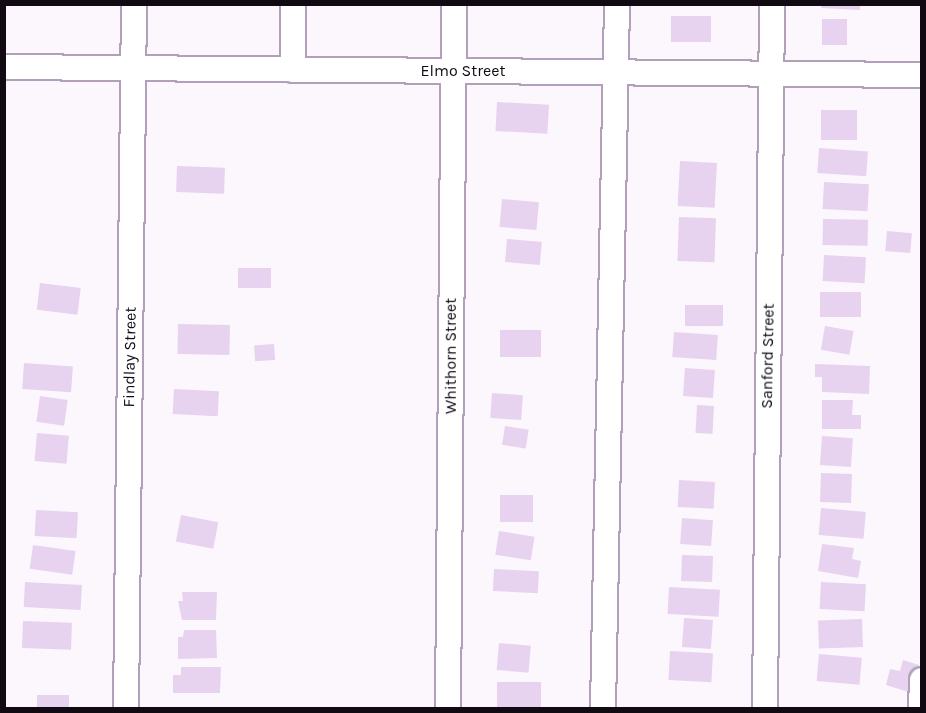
<!DOCTYPE html>
<style>
body{margin:0}
#map{position:relative;width:926px;height:713px;overflow:hidden;background:#fbf7fd;font-family:Karla,sans-serif}
div>[style]{position:absolute}
[style*='--x']{left:calc(var(--x)*1px);top:calc(var(--y)*1px);width:calc(var(--w)*1px);rotate:calc(var(--a)*1deg)}
.building>*{inset:0;background:#e7d3ef;transform-origin:0 0}
.roads{filter:drop-shadow(2px 0 #b2a0ba) drop-shadow(-2px 0 #b2a0ba) drop-shadow(0 2px #b2a0ba) drop-shadow(0 -2px #b2a0ba)}
.minor>*{height:24px;margin:-12px;padding:0 12px;transform-origin:12px;border-radius:12px;background:#fff}
span{translate:-50% -50%;white-space:nowrap;text-align:center;line-height:1.15;-webkit-text-stroke:5px #fff;paint-order:stroke}
.street-label{font-size:16px;color:#110a13}
.frame{position:absolute;inset:0;border:6px solid #110a13;pointer-events:none}
</style>
<div id="map">
<div class="building">
<i style="clip-path:polygon(822px 4px,860px 4px,860px 10px,821px 8px)"></i>
<i style="left:671px;top:16px;width:40px;height:26px"></i>
<i style="left:822px;top:19px;width:25px;height:26px"></i>
<i style="left:497px;top:102px;width:52px;height:29px;rotate:3deg"></i>
<i style="left:821px;top:110px;width:36px;height:30px"></i>
<i style="left:819px;top:148px;width:49px;height:25px;rotate:4deg"></i>
<i style="left:680px;top:161px;width:37px;height:45px;rotate:3deg"></i>
<i style="left:177px;top:166px;width:48px;height:26px;rotate:2deg"></i>
<i style="left:824px;top:182px;width:45px;height:27px;rotate:3deg"></i>
<i style="left:502px;top:199px;width:37px;height:28px;rotate:5deg"></i>
<i style="left:679px;top:217px;width:37px;height:44px;rotate:2deg"></i>
<i style="left:823px;top:219px;width:45px;height:26px;rotate:1deg"></i>
<i style="left:887px;top:231px;width:25px;height:20px;rotate:5deg"></i>
<i style="left:507px;top:239px;width:35px;height:23px;rotate:5deg"></i>
<i style="left:824px;top:255px;width:42px;height:26px;rotate:3deg"></i>
<i style="left:238px;top:268px;width:33px;height:20px"></i>
<i style="left:40px;top:283px;width:41px;height:27px;rotate:7deg"></i>
<i style="left:861px;top:292px;width:25px;height:41px;rotate:90deg"></i>
<i style="left:685px;top:305px;width:38px;height:21px"></i>
<i style="left:178px;top:324px;width:52px;height:30px;rotate:1deg"></i>
<i style="left:825px;top:326px;width:29px;height:24px;rotate:10deg"></i>
<i style="left:500px;top:330px;width:41px;height:27px"></i>
<i style="left:674px;top:332px;width:44px;height:25px;rotate:4deg"></i>
<i style="left:274px;top:344px;width:16px;height:20px;rotate:86deg"></i>
<i style="left:24px;top:363px;width:49px;height:26px;rotate:4deg"></i>
<i style="clip-path:polygon(815px 364px,870px 366px,869px 394px,822px 392px,822px 377px,815px 377px)"></i>
<i style="left:685px;top:368px;width:30px;height:28px;rotate:4deg"></i>
<i style="left:174px;top:389px;width:45px;height:25px;rotate:3deg"></i>
<i style="left:492px;top:393px;width:31px;height:25px;rotate:4deg"></i>
<i style="left:40px;top:396px;width:28px;height:26px;rotate:8deg"></i>
<i style="clip-path:polygon(822px 400px,853px 400px,852px 415px,861px 415px,861px 429px,822px 429px)"></i>
<i style="left:697px;top:405px;width:17px;height:28px;rotate:3deg"></i>
<i style="left:505px;top:426px;width:24px;height:19px;rotate:9deg"></i>
<i style="left:37px;top:433px;width:32px;height:28px;rotate:5deg"></i>
<i style="left:822px;top:436px;width:31px;height:29px;rotate:4deg"></i>
<i style="left:821px;top:473px;width:31px;height:29px;rotate:2deg"></i>
<i style="left:679px;top:480px;width:36px;height:27px;rotate:3deg"></i>
<i style="left:500px;top:495px;width:33px;height:27px"></i>
<i style="left:821px;top:508px;width:45px;height:27px;rotate:5deg"></i>
<i style="left:36px;top:510px;width:42px;height:26px;rotate:3deg"></i>
<i style="left:181px;top:515px;width:38px;height:27px;rotate:11deg"></i>
<i style="left:682px;top:518px;width:31px;height:26px;rotate:4deg"></i>
<i style="left:499px;top:531px;width:36px;height:24px;rotate:9deg"></i>
<i style="clip-path:polygon(822px 544px,854px 548px,852px 559px,861px 561px,858px 578px,818px 571px)"></i>
<i style="left:33px;top:545px;width:43px;height:24px;rotate:8deg"></i>
<i style="left:682px;top:555px;width:31px;height:26px;rotate:2deg"></i>
<i style="left:494px;top:569px;width:45px;height:22px;rotate:3deg"></i>
<i style="left:25px;top:582px;width:57px;height:25px;rotate:3deg"></i>
<i style="left:821px;top:582px;width:45px;height:27px;rotate:3deg"></i>
<i style="left:669px;top:587px;width:51px;height:27px;rotate:3deg"></i>
<i style="clip-path:polygon(182px 592px,217px 592px,216px 620px,182px 620px,178px 601px,183px 601px)"></i>
<i style="left:684px;top:618px;width:29px;height:29px;rotate:4deg"></i>
<i style="left:862px;top:619px;width:28px;height:44px;rotate:88deg"></i>
<i style="left:23px;top:621px;width:49px;height:27px;rotate:2deg"></i>
<i style="clip-path:polygon(184px 630px,216px 630px,217px 658px,178px 659px,178px 637px,183px 637px)"></i>
<i style="left:499px;top:643px;width:32px;height:27px;rotate:5deg"></i>
<i style="left:670px;top:651px;width:43px;height:29px;rotate:3deg"></i>
<i style="left:819px;top:654px;width:43px;height:27px;rotate:5deg"></i>
<i style="clip-path:polygon(903px 660px,919px 665px,912px 693px,886px 685px,890px 669px,900px 671px)"></i>
<i style="clip-path:polygon(181px 667px,221px 667px,220px 693px,173px 693px,173px 675px,181px 675px)"></i>
<i style="left:497px;top:682px;width:44px;height:26px"></i>
<i style="left:37px;top:695px;width:32px;height:13px"></i>
</div>
<div class="roads">
<div class="minor">
<i style="--x:4;--y:67;--w:918;--a:0.5"></i>
<i style="--x:293;--y:70;--w:66;--a:-90"></i>
<i style="--x:126;--y:708;--w:704;--a:-89.35"></i>
<i style="--x:448;--y:708;--w:704;--a:-89.51"></i>
<i style="--x:603;--y:708;--w:704;--a:-88.86"></i>
<i style="--x:765;--y:708;--w:704;--a:-89.43"></i>
<i style="--x:921;--y:708;--w:28;--a:-88"></i>
</div>
</div>
<div class="street-label">
<span style="left:463px;top:71px">Elmo Street</span>
<span style="left:451px;top:356px;rotate:-90deg">Whithorn Street</span>
<span style="left:768px;top:356px;rotate:-89deg">Sanford Street</span>
<span style="left:130px;top:357px;rotate:-89deg">Findlay Street</span>
</div>
<div class="frame"></div>
</div>
